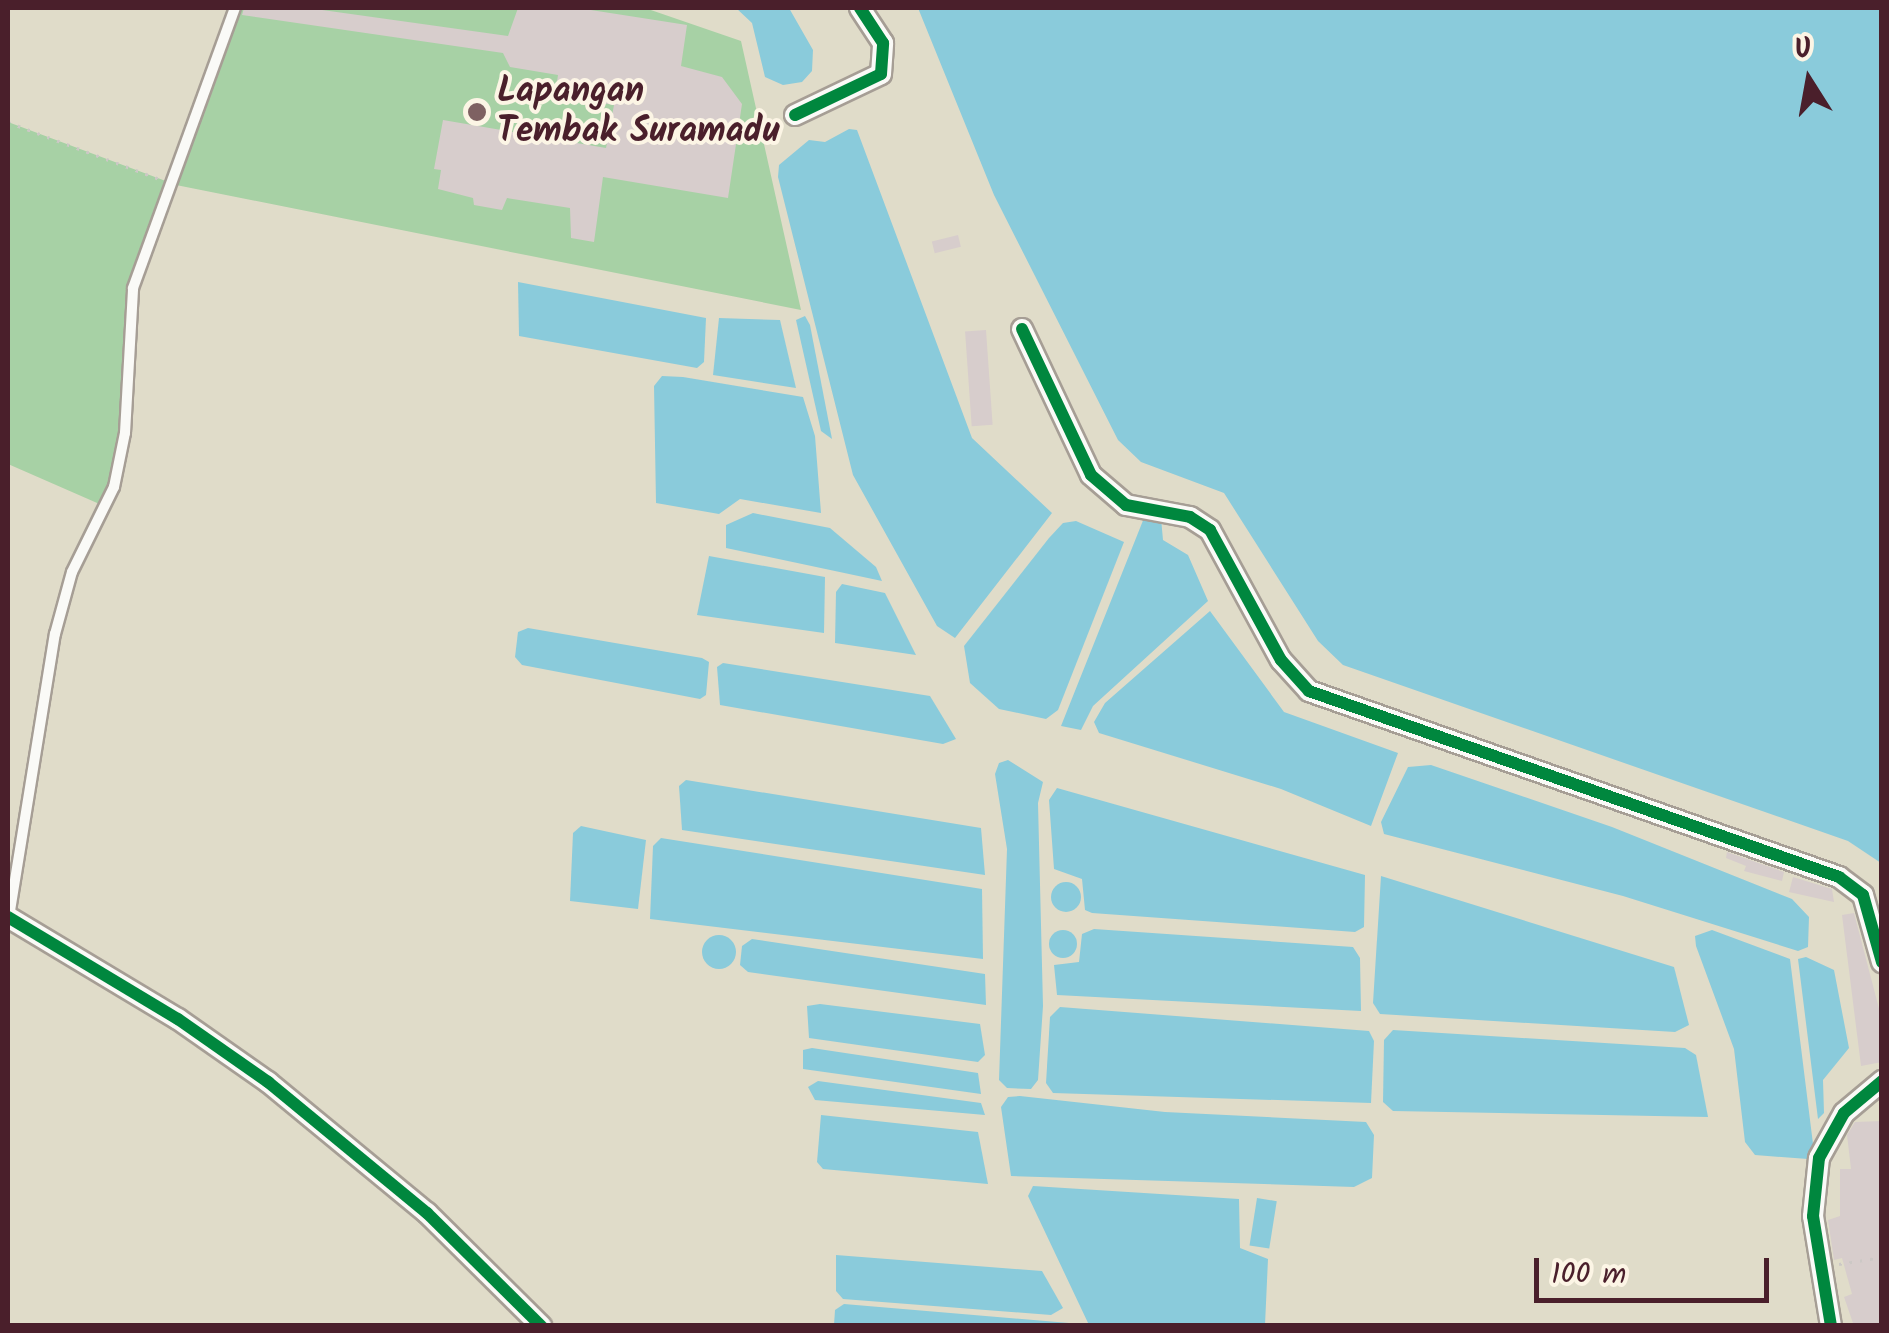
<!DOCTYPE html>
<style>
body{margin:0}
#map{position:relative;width:1889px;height:1333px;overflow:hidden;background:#e0dcc9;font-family:Kalam,sans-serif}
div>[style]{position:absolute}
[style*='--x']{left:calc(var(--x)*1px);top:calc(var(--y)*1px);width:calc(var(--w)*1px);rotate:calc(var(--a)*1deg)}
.green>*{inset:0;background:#a7d1a5}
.water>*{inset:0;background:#8acbdb;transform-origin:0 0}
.round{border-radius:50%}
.building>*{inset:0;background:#d7cdcc;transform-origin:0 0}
.path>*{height:2.5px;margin-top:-1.25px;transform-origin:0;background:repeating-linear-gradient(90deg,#ccc8c5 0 2.5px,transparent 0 10.5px)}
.roads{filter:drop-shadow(2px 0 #a69e95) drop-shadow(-2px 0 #a69e95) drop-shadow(0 2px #a69e95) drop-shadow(0 -2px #a69e95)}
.lane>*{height:10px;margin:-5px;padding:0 5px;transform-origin:5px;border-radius:5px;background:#fafaf7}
.street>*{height:20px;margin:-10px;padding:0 10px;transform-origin:10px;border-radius:10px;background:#fafaf7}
.cycleway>*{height:12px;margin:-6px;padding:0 6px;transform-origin:6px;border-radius:6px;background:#00873e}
.dots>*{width:28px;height:28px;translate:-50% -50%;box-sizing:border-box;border:5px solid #fcf5e5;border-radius:50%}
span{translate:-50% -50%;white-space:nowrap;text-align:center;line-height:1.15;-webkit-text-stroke:8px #fcf5e5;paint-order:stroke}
.poi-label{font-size:35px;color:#4a1f2b;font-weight:700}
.left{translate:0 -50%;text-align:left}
.frame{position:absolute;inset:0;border:10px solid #4a1f2b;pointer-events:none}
.north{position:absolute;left:1759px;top:30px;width:100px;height:100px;-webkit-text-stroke:8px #fcf5e5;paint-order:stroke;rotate:349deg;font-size:28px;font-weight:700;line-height:40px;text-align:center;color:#4a1f2b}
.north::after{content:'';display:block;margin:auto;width:35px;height:45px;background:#4a1f2b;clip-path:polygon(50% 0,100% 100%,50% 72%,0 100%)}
.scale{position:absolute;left:1534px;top:1258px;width:235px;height:45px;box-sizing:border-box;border:5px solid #4a1f2b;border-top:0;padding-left:12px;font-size:30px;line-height:35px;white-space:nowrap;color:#4a1f2b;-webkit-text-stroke:8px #fcf5e5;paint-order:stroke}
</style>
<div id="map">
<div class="green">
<i style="clip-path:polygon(235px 8px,645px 8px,741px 41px,801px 310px,171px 184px,133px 288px,125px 433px,104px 506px,8px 464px,8px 122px,171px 183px)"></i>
</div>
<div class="water">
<i style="clip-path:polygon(736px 8px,789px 8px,813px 50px,812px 71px,802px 82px,783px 85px,765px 77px,752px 23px)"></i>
<i style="clip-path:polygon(918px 8px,1881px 8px,1881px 863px,1848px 841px,1343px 665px,1318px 641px,1224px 493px,1141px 462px,1118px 440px,994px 195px)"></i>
<i style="clip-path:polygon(849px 129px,857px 130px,972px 438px,1052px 513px,955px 638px,937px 626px,853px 475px,778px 177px,779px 165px,809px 140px,825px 142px)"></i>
<i style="clip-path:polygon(518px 282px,706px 318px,704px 362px,697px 368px,519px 336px)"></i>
<i style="clip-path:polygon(805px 316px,810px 325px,832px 439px,821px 431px,796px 320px)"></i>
<i style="clip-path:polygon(719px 318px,780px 320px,796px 388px,713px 375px)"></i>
<i style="clip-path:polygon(683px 377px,803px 397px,815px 436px,821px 513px,740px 499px,719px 514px,656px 503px,654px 386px,662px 376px)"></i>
<i style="clip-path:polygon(753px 513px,830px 528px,876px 567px,882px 581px,726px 548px,726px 525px)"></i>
<i style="clip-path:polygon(1146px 513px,1161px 518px,1163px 540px,1188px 555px,1208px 601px,1093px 706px,1081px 730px,1061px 726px)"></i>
<i style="clip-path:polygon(1076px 521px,1124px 542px,1058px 710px,1046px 719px,999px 709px,970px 683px,964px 646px,1049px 538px,1063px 523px)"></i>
<i style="clip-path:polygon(709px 556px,825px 577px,824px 633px,697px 615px)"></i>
<i style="clip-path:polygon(842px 584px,885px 593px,916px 655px,835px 643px,836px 592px)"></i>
<i style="clip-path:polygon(1210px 611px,1284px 712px,1398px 753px,1371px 826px,1281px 789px,1099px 733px,1094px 722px,1105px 703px)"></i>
<i style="clip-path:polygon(528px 628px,702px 658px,709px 662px,706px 695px,700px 699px,522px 665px,515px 657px,518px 632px)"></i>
<i style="clip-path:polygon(723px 663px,930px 696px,956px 739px,943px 744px,720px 705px,717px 667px)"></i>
<i style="clip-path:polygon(1008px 760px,1043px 782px,1038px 803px,1043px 1006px,1038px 1080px,1031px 1089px,1007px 1088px,999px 1080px,1007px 849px,995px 774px,999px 763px)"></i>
<i style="clip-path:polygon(1431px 765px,1612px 827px,1792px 899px,1809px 917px,1808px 947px,1798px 951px,1623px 896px,1384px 834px,1381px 822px,1408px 767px)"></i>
<i style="clip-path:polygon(686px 780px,981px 828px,985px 875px,682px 830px,679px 786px)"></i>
<i style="clip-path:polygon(1057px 788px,1365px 875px,1364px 927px,1355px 932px,1092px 913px,1085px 910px,1082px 879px,1054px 869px,1049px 800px)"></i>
<i style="clip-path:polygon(581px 826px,646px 840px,638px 909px,570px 901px,573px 833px)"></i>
<i style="clip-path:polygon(661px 838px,982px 889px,983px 959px,650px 919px,653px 846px)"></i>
<i style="clip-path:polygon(1381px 876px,1674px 967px,1689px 1025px,1675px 1032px,1380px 1014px,1373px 1003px)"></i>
<i class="round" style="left:1051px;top:882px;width:30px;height:30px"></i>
<i style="clip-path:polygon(1094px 929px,1353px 947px,1360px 958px,1361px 1011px,1057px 995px,1054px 965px,1079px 962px,1082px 934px)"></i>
<i class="round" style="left:1049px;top:930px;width:28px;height:28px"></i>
<i style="clip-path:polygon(1712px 930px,1790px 959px,1814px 1152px,1808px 1159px,1755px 1155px,1745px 1142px,1734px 1049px,1696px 946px,1695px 936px)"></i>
<i class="round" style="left:702px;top:935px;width:34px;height:34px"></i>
<i style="clip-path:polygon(752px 939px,985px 974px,986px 1005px,748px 972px,740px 965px,742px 946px)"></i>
<i style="clip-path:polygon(1806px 957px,1834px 970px,1849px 1048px,1823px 1080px,1824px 1113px,1818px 1119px,1798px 959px)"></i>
<i style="clip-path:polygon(820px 1004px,980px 1024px,985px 1055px,978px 1062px,809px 1038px,807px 1006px)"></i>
<i style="clip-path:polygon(1060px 1007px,1369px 1031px,1374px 1041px,1371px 1103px,1053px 1093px,1046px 1083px,1050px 1017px)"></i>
<i style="clip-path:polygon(1393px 1030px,1685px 1048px,1696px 1055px,1708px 1117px,1393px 1111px,1383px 1102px,1384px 1040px)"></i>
<i style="clip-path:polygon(812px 1048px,978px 1073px,981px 1094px,803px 1069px,803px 1050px)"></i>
<i style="clip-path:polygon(818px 1081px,981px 1103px,985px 1115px,815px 1100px,808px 1087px)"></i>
<i style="clip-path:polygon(1020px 1096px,1165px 1112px,1366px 1122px,1374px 1135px,1372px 1178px,1354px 1187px,1011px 1176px,1001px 1107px,1008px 1097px)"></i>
<i style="clip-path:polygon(821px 1115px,978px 1132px,988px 1184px,823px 1169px,817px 1162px)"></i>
<i style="clip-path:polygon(1033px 1186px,1239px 1199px,1240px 1248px,1268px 1259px,1265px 1325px,1089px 1325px,1028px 1196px)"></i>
<i style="left:1257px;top:1198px;width:20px;height:48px;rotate:9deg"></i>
<i style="clip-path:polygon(836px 1255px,1042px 1271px,1063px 1308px,1051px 1315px,843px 1299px,836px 1291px)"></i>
<i style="clip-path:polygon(844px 1304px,1069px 1323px,1074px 1325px,834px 1325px,835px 1310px)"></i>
</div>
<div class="building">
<i style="clip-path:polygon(244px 8px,308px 8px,508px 36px,518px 8px,578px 8px,687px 25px,681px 66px,722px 77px,742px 104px,728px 198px,603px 177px,594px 242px,571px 238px,570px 208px,507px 198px,502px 210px,474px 205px,473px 198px,438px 189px,441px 170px,434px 169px,443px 120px,606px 148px,614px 105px,555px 95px,558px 75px,510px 67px,503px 53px,242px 15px)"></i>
<i style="left:958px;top:235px;width:12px;height:27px;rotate:76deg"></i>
<i style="left:986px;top:330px;width:95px;height:21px;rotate:86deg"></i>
<i style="clip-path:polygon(1727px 852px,1784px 872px,1782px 881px,1744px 871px,1746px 866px,1726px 858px)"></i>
<i style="clip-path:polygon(1793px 877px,1832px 889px,1834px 902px,1789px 892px)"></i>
<i style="clip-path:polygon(1854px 913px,1882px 1020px,1882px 1062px,1861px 1066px,1842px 915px)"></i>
<i style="clip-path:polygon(1882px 1121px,1882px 1326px,1854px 1326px,1844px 1297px,1852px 1294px,1842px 1258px,1834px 1260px,1828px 1220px,1840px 1216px,1840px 1169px,1851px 1169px,1847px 1135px,1855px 1122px)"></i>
</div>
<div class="path">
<i style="--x:8;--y:122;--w:162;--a:20.6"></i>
<i style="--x:1839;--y:1264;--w:44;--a:-9.2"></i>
</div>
<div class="roads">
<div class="lane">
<i style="--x:9;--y:917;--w:287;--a:-80.8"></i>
<i style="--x:55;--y:634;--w:64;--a:-74.7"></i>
<i style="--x:72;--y:572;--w:95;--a:-63.7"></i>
<i style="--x:114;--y:487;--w:55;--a:-78.5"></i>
<i style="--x:125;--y:433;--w:145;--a:-86.8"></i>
<i style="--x:133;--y:288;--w:298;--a:-70"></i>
</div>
<div class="street">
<i style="--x:795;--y:115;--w:95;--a:-25.5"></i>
<i style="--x:881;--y:74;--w:31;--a:-86"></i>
<i style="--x:883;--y:43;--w:42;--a:-123.3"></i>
<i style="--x:1022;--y:329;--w:161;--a:64.7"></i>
<i style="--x:1091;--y:475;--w:46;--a:40.6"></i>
<i style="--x:1126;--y:505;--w:65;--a:10.6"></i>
<i style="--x:1190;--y:517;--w:24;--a:33"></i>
<i style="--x:1210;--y:530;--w:148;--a:61.4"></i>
<i style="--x:1281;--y:660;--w:42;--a:47.9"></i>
<i style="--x:1309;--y:691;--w:562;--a:19.34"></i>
<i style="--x:1839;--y:877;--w:30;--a:37"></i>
<i style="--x:1863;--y:895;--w:70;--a:74.2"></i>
<i style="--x:8;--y:917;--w:198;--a:31"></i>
<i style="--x:178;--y:1019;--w:110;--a:35"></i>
<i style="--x:268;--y:1082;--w:206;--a:39.5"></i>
<i style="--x:427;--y:1213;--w:161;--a:44.7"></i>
<i style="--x:1831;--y:1326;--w:111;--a:-99.3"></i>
<i style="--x:1813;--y:1216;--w:58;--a:-84.1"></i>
<i style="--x:1819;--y:1158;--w:51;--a:-60.9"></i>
<i style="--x:1844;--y:1113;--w:50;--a:-40.1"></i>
</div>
</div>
<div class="cycleway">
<i style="--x:795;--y:115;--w:95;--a:-25.5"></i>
<i style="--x:881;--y:74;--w:31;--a:-86"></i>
<i style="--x:883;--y:43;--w:42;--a:-123.3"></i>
<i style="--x:1022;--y:329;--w:161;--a:64.7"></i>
<i style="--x:1091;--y:475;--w:46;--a:40.6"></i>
<i style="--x:1126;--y:505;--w:65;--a:10.6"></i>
<i style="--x:1190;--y:517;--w:24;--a:33"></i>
<i style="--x:1210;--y:530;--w:148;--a:61.4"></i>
<i style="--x:1281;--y:660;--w:42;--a:47.9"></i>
<i style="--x:1309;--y:691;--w:562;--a:19.34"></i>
<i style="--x:1839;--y:877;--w:30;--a:37"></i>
<i style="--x:1863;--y:895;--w:70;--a:74.2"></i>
<i style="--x:8;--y:917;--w:198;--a:31"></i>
<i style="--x:178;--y:1019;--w:110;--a:35"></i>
<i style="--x:268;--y:1082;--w:206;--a:39.5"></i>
<i style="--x:427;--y:1213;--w:161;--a:44.7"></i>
<i style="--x:1831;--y:1326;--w:111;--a:-99.3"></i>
<i style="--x:1813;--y:1216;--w:58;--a:-84.1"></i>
<i style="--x:1819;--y:1158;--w:51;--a:-60.9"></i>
<i style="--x:1844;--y:1113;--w:50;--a:-40.1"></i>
</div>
<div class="dots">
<i style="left:477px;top:112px;background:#7e6162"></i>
</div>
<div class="poi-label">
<span class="left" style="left:497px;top:112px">Lapangan<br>Tembak Suramadu</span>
</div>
<div class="frame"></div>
<div class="north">U</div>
<div class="scale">100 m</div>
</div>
